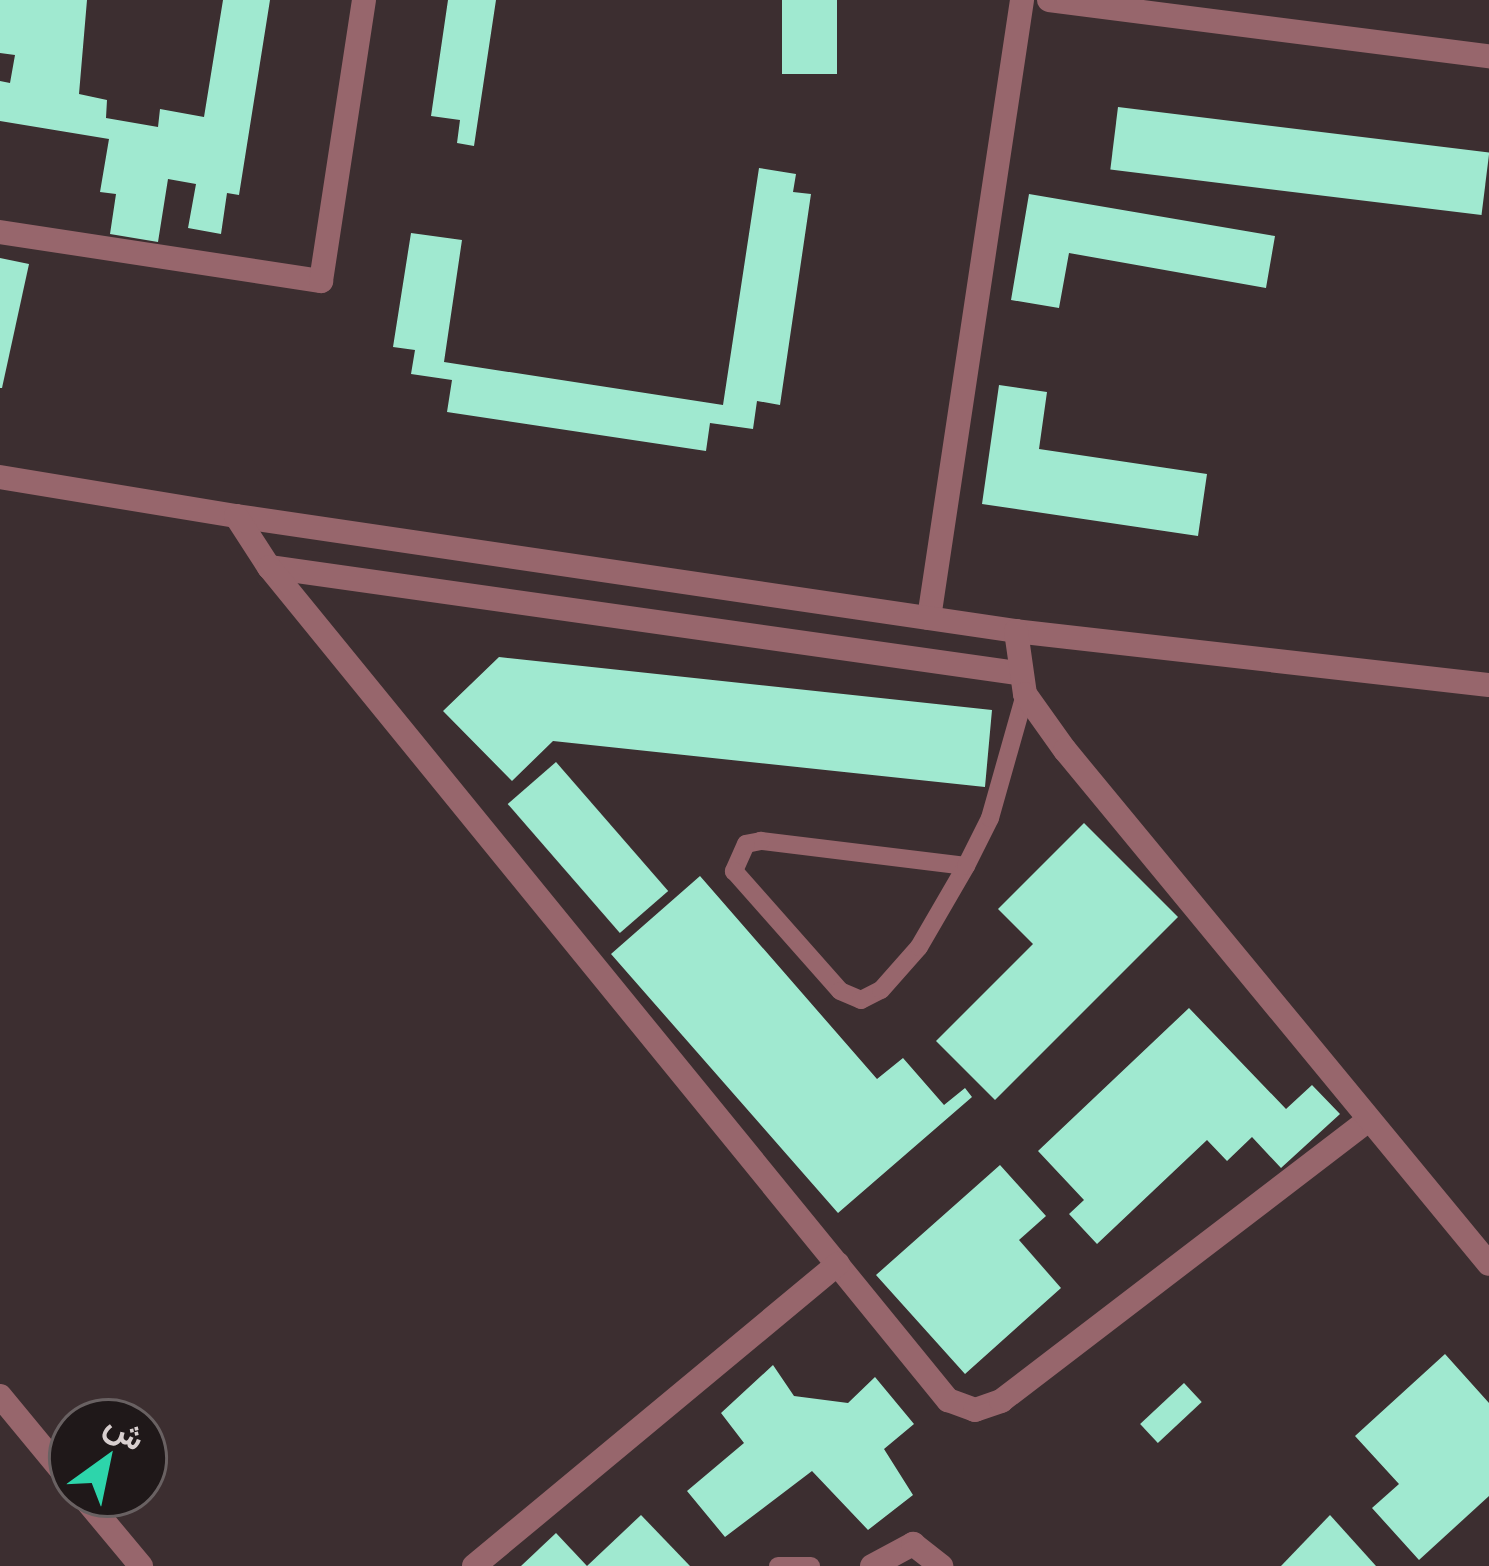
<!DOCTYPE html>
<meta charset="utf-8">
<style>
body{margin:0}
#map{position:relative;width:1489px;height:1566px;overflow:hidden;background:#3c2e30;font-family:"Exo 2",Vazirmatn,sans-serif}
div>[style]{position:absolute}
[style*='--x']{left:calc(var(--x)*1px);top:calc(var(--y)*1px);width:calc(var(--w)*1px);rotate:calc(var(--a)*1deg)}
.building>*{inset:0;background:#a0e9d0;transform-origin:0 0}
.service>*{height:18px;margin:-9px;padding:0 9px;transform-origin:9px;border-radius:9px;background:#97666c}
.minor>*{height:24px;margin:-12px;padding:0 12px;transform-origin:12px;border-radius:12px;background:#97666c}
span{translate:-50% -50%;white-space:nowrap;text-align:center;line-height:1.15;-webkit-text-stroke:12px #1f1819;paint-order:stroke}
.north{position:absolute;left:48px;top:1398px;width:120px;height:120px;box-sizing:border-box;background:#1f1819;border:3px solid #696162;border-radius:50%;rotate:33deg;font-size:33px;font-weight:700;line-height:48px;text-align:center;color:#d8cfcf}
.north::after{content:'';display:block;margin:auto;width:42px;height:54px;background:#2dd5ab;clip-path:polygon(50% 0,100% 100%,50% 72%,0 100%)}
</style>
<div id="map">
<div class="building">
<i style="clip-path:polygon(0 0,87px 0,79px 94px,107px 100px,106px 118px,158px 127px,160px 109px,204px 117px,223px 0,270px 0,239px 195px,227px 193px,221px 234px,188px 228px,196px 184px,168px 179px,158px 242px,110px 234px,116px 194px,100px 192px,109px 139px,0 121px,0 81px,10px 83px,15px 55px,0 53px)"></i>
<i style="clip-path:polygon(448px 0,496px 0,474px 146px,457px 143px,460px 120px,431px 116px)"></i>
<i style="left:782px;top:0;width:55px;height:74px"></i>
<i style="left:1118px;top:107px;width:374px;height:63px;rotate:7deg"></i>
<i style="clip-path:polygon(759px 168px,796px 174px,793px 192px,811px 194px,780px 405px,757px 401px,753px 429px,710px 423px,706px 451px,447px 412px,452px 380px,411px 374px,415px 350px,393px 347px,411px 233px,462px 240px,444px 362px,723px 405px)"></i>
<i style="clip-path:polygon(1029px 194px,1275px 236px,1266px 288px,1069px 253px,1059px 308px,1011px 300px)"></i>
<i style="clip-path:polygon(0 258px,29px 264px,2px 388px,0 388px)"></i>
<i style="clip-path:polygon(999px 385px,1047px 392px,1039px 449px,1207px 474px,1198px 536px,982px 504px)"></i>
<i style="clip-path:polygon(499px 657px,992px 710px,985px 787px,553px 741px,512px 781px,443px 711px)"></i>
<i style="left:556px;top:762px;width:171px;height:64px;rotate:49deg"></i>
<i style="clip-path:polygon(1084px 823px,1178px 917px,995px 1100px,936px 1041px,1033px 944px,998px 909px)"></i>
<i style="clip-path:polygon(700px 876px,877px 1079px,903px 1058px,944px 1105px,965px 1088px,972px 1097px,838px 1213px,611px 954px)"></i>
<i style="clip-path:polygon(1189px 1008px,1286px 1109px,1312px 1085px,1340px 1114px,1281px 1168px,1252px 1137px,1227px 1161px,1207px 1140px,1097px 1244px,1069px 1214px,1084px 1200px,1038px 1151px)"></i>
<i style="clip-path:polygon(1000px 1165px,1046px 1216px,1019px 1240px,1061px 1288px,965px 1374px,876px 1275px)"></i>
<i style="clip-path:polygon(1445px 1354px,1489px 1403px,1489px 1496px,1419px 1560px,1372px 1508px,1399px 1484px,1355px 1436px)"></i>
<i style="clip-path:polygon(773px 1365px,794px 1396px,848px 1403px,875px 1377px,914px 1424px,884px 1449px,913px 1495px,868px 1530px,812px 1471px,725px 1537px,687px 1491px,744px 1443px,721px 1413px)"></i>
<i style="left:1184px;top:1383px;width:26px;height:60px;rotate:47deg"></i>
<i style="clip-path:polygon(641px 1515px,690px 1566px,587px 1566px)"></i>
<i style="clip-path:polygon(1330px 1515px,1376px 1566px,1281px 1566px)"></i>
<i style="clip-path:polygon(556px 1533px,587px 1566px,521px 1566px)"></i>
</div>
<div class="service">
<i style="--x:966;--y:866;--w:207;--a:-173"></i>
<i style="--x:761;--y:841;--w:15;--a:169"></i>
<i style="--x:746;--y:844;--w:30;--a:114"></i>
<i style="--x:734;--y:871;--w:160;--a:48.5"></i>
<i style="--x:840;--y:991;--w:23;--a:23"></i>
<i style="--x:861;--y:1000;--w:22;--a:-27"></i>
<i style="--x:881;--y:990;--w:57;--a:-48.5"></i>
<i style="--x:919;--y:947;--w:94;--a:-59.9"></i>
<i style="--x:966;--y:866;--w:54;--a:-63.4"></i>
<i style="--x:990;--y:818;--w:129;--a:-74.2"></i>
<i style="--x:778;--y:1566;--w:33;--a:0"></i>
</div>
<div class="minor">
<i style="--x:1049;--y:0;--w:444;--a:7.3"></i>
<i style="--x:0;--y:232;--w:325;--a:8.7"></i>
<i style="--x:321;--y:281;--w:284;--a:-81.3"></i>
<i style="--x:0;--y:477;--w:239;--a:9.4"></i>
<i style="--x:269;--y:567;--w:756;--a:8.06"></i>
<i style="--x:929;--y:618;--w:625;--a:-81.44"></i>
<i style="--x:1016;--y:631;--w:788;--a:-171.61"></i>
<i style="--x:236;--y:516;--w:61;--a:57.1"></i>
<i style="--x:269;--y:567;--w:1075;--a:50.82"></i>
<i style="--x:948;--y:1400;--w:29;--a:20"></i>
<i style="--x:975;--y:1410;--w:28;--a:-19"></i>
<i style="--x:1001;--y:1401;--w:463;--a:-37.4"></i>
<i style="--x:1489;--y:685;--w:476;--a:-173.5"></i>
<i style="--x:1016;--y:631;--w:64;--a:81.9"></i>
<i style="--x:1025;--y:694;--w:69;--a:54.5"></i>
<i style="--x:1065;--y:750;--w:666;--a:50.48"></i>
<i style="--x:0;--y:1396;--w:113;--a:50.4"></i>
<i style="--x:81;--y:1494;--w:94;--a:50.2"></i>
<i style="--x:474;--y:1566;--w:473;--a:-39.7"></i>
<i style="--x:872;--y:1566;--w:47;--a:-28.2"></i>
<i style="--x:913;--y:1544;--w:36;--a:38"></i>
</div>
<div class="north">ش</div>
</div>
